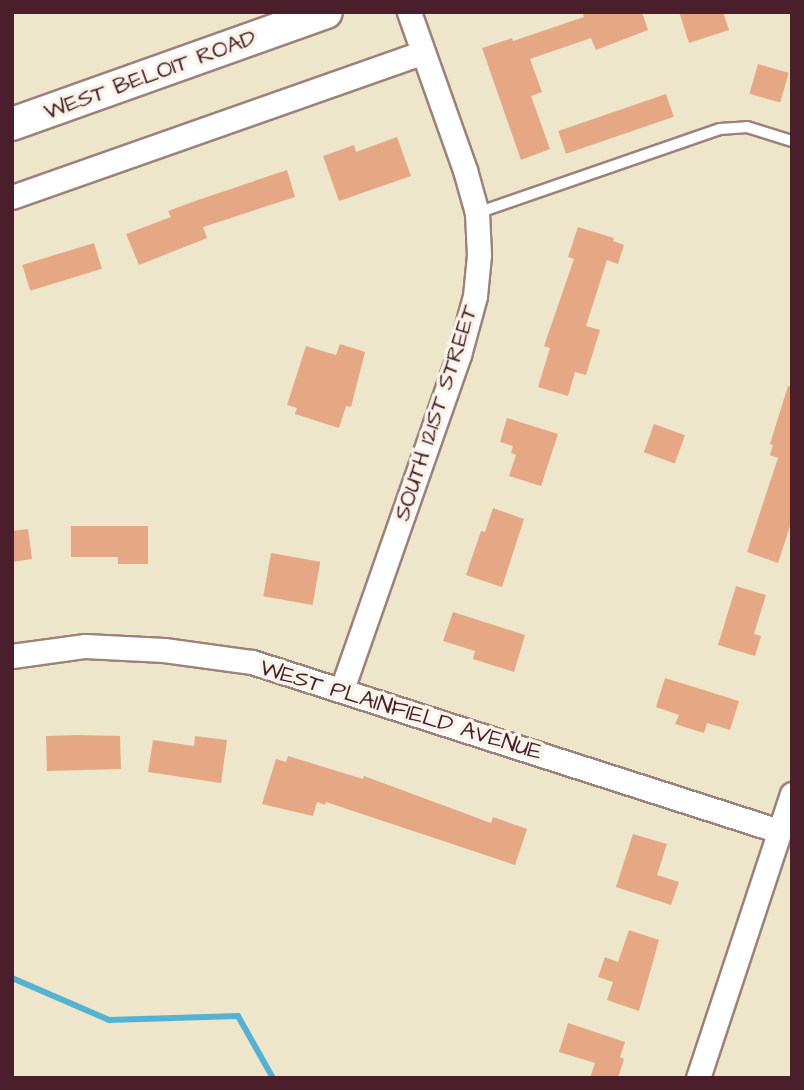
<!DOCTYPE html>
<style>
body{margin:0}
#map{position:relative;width:804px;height:1090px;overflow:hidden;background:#ede6ca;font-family:"Architects Daughter",sans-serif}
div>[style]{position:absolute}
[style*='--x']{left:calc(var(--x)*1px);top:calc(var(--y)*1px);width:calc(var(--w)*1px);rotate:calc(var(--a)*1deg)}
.stream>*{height:6px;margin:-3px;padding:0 3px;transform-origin:3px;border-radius:3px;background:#55b2d3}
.building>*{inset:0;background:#e6a884;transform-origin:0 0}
.roads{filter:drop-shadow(2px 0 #9c827a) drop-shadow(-2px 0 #9c827a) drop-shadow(0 2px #9c827a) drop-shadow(0 -2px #9c827a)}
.lane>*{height:10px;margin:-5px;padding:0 5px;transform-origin:5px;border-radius:5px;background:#fff}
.street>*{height:23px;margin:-11.5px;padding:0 11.5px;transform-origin:11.5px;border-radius:11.5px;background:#fff}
.secondary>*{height:32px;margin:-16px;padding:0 16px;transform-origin:16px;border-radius:16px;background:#fff}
span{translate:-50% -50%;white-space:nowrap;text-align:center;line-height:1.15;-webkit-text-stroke:7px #f7f3e8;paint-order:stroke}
.street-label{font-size:23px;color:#4a1f2b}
.frame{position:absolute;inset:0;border:14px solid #4a1f2b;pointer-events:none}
</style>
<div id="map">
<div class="stream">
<i style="--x:12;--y:978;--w:106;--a:23.4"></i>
<i style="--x:109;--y:1020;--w:129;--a:-1.8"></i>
<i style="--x:238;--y:1016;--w:71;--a:60.6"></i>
</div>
<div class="building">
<i style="clip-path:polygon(582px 12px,642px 12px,648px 30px,596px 50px,591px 38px,530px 59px,542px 92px,531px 96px,550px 149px,521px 160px,482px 48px,512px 38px,513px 41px,584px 17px)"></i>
<i style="clip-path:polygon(679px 12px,723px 12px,729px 30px,689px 43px)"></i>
<i style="left:758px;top:64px;width:32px;height:31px;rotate:16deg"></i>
<i style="left:666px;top:94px;width:24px;height:114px;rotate:71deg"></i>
<i style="clip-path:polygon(397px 137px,411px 176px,339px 201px,323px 156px,354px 145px,356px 152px)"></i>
<i style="clip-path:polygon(287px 170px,295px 197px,203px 227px,207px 238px,139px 265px,126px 234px,171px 217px,168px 211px,198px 200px)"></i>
<i style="clip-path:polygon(578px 227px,614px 238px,613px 241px,624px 245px,618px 264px,607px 260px,586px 326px,600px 330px,586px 375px,575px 372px,568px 396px,538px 387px,550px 348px,544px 346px,574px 259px,568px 257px)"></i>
<i style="left:94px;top:243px;width:27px;height:75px;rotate:73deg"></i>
<i style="clip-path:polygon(340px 344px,365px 352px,351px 407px,346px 406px,339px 428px,295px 414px,297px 408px,287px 405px,306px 346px,336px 355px)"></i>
<i style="clip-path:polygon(788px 386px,792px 387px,792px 520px,778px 563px,747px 552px,778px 458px,770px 455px,773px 445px,770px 444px)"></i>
<i style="clip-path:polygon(507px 418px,558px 434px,541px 486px,509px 476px,516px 455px,511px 453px,513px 446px,500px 442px)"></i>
<i style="left:654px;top:424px;width:33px;height:30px;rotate:20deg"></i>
<i style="clip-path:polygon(493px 508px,524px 519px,502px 587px,466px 575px,481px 531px,485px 532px)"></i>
<i style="clip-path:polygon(71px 526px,148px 526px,148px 564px,118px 564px,118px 557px,71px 557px)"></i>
<i style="clip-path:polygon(28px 529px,32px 559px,12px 562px,12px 531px)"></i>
<i style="left:271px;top:553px;width:50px;height:44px;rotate:10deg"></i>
<i style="clip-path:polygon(736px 586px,766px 595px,754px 634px,761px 636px,755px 656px,718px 645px)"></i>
<i style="clip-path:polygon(453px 612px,525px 635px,514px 672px,473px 659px,475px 651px,443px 641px)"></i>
<i style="clip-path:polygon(665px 678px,739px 701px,730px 730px,707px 723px,704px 733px,675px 724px,679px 715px,656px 707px)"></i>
<i style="clip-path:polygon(77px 735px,120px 736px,121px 769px,47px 771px,46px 736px)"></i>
<i style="clip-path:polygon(195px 736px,227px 740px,221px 783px,148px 772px,153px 740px,194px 746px)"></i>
<i style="clip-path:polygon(288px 756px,363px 779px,364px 776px,491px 823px,493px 817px,527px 829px,515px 865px,326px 802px,325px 805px,317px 802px,313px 816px,262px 804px,276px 759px,286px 762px)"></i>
<i style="clip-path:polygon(633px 834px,667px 844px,657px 875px,679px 882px,671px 905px,616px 887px)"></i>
<i style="clip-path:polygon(629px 930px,659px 940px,639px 1011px,607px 1000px,613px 982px,598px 977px,605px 957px,618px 962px)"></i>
<i style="clip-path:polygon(568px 1023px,625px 1042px,620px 1057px,624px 1059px,618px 1078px,590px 1078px,595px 1063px,559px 1052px)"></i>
</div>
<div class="roads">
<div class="lane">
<i style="--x:477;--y:213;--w:257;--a:-19.1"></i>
<i style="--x:720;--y:129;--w:27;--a:-4"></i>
<i style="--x:747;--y:127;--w:47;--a:17.3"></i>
</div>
<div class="street">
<i style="--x:12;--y:197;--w:434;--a:-19.4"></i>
<i style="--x:12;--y:656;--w:74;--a:-7.8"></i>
<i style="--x:85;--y:646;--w:79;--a:2.9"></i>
<i style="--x:164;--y:650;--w:89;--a:7.8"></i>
<i style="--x:252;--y:662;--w:553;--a:17.78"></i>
<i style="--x:342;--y:689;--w:354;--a:-70.7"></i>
<i style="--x:459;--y:355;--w:61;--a:-74.8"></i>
<i style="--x:475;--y:296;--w:41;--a:-84.4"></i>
<i style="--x:479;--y:255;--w:42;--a:-92.7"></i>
<i style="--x:477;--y:213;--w:45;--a:-105.6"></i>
<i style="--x:465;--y:170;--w:168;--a:-109.5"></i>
<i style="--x:698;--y:1078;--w:299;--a:-71.7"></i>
</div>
<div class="secondary">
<i style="--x:12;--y:124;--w:333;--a:-19.6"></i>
</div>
</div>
<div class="street-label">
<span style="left:150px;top:75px;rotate:-20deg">WEST BELOIT ROAD</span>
<span style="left:436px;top:413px;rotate:-72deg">SOUTH 121ST STREET</span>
<span style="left:401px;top:710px;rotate:17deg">WEST PLAINFIELD AVENUE</span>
</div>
<div class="frame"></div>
</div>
